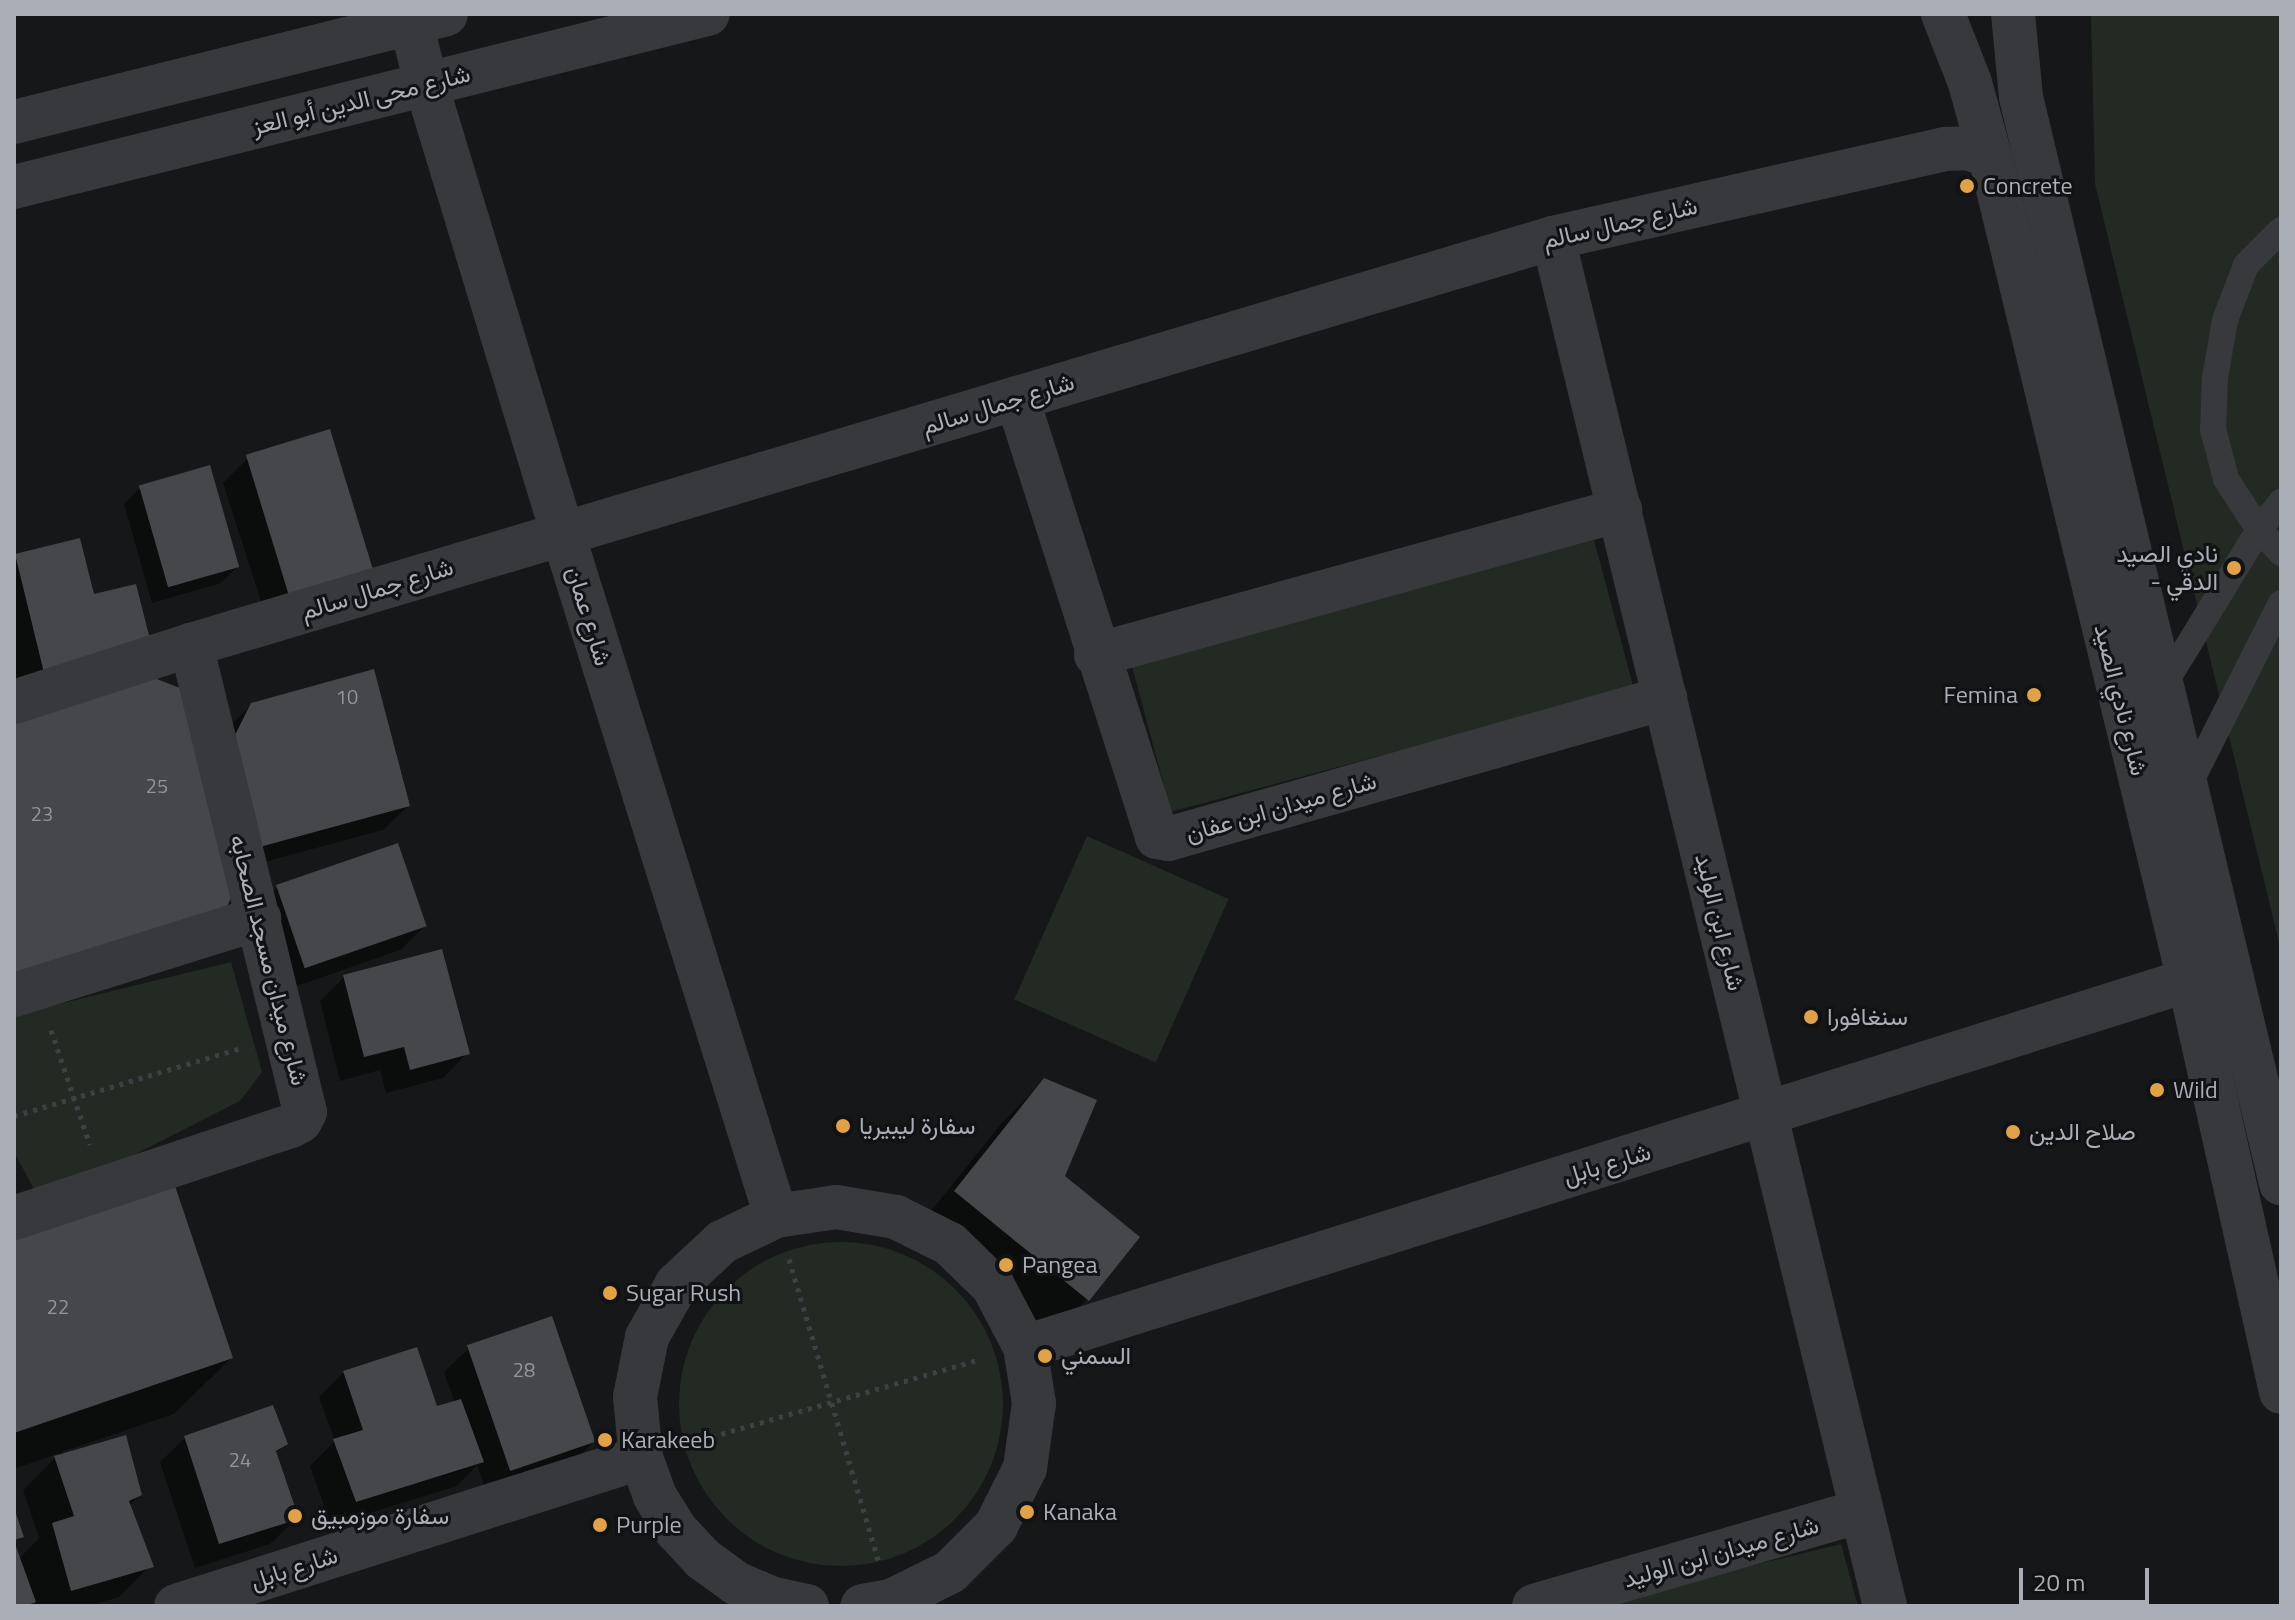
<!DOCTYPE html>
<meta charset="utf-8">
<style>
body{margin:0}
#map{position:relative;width:2295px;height:1620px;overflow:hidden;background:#161718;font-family:"Titillium Web",Vazirmatn,sans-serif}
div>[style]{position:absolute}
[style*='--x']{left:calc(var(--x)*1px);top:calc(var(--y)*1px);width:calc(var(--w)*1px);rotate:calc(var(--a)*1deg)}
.green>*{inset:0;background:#232a23;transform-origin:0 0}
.round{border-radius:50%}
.shadow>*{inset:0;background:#0007}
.building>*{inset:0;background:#46474b;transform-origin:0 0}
.path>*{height:5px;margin-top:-2.5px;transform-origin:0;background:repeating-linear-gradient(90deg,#3e4044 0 4px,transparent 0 10px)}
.service>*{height:26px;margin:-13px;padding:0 13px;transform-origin:13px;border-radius:13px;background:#38393d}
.minor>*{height:44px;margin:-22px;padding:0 22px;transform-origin:22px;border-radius:22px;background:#38393d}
.dots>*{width:22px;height:22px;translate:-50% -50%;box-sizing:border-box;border:4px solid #111213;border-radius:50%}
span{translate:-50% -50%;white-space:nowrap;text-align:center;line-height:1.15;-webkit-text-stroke:6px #111213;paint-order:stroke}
.number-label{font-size:20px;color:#91959c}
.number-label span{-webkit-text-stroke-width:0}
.street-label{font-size:24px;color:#aaafb7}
.poi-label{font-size:24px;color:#aaafb7}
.left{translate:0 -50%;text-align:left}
.right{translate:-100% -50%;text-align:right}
.frame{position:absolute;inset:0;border:16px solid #aaafb7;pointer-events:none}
.scale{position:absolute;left:2019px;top:1568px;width:130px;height:36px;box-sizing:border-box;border:4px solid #aaafb7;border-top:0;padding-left:10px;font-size:24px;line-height:28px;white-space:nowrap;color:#aaafb7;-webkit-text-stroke:6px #111213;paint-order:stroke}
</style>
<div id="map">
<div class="green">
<i style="clip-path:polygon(2091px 14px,2281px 14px,2281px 951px,2095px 184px)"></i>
<i style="left:1594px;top:540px;width:153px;height:479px;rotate:75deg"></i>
<i style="left:1087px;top:836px;width:155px;height:179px;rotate:24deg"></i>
<i style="clip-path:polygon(231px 962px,262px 1072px,240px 1101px,41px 1202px,14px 1152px,14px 1015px)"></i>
<i class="round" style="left:679px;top:1242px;width:324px;height:324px"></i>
<i style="clip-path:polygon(1841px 1544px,1858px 1606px,1586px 1606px)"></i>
</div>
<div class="shadow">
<i style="clip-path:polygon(248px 458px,372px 570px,267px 620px,223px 483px)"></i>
<i style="clip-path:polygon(140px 488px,238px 566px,221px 583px,152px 603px,124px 504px)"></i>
<i style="clip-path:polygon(16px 556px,93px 597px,22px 704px,14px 673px)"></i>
<i style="clip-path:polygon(252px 704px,408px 806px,383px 830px,235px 870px,14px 724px,227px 729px)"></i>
<i style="clip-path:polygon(277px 888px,425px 926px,400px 950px,280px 992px,252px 912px)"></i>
<i style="clip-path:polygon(344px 977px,467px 1053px,443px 1078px,386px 1093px,380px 1070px,340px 1081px,320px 1001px)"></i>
<i style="clip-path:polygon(1045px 1080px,1087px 1299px,1043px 1343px,911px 1236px,1001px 1124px)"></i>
<i style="clip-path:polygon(14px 1237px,231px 1358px,174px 1414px,62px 1452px,140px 1494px,129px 1506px,151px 1565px,119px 1597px,90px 1606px,35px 1606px,34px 1602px,30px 1606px,14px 1606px,14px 1546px,19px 1559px,39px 1538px,23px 1490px,60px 1453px,14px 1469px)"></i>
<i style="clip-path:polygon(469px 1348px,594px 1442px,569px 1466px,488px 1496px,477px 1465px,457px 1486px,331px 1525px,310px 1466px,335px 1441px,319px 1397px,344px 1372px,436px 1409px,455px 1403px,444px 1372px)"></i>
<i style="clip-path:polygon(272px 1408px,285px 1444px,275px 1454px,295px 1520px,270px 1544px,195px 1568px,160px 1462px,185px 1438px)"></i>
</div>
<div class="building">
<i style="left:330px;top:429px;width:148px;height:88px;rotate:73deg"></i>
<i style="left:210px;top:465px;width:106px;height:74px;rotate:74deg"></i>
<i style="clip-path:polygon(80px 538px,94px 594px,136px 584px,154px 655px,46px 681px,15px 554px)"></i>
<i style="clip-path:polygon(374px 669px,410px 806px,256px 848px,229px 747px,251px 703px)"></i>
<i style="clip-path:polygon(149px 676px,185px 690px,239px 879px,223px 916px,14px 983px,14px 723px)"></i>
<i style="left:398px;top:843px;width:88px;height:129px;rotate:71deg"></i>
<i style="clip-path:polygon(442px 949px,470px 1054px,410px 1070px,404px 1047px,364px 1057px,343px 975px)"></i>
<i style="clip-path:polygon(1044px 1078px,1097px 1100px,1065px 1176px,1140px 1237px,1089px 1301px,954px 1191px)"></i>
<i style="clip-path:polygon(173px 1180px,233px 1358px,14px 1433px,14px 1234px)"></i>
<i style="left:552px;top:1316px;width:133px;height:90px;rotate:71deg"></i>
<i style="clip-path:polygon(417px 1347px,437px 1406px,461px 1399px,484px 1462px,356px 1502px,333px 1439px,363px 1430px,343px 1371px)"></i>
<i style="clip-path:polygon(273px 1405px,288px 1444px,276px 1451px,299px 1519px,219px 1544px,184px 1436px)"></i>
<i style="clip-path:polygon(126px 1435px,142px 1495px,129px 1501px,154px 1567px,71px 1591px,52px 1523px,74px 1516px,54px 1456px)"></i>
<i style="clip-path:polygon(14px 1508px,24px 1537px,14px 1540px)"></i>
<i style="clip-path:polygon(14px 1541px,36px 1602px,25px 1606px,14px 1606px)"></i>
</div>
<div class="path">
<i style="--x:51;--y:1030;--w:121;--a:71.3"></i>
<i style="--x:14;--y:1116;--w:240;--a:-16.7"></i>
<i style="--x:789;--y:1259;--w:314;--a:73.5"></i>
<i style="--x:683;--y:1445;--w:310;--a:-16.1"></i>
</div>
<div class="service">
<i style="--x:2281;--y:230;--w:49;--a:135"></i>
<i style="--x:2246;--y:265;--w:59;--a:110.9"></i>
<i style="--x:2225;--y:320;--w:59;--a:99.8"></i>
<i style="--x:2215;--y:378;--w:51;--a:92.2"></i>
<i style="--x:2213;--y:429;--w:52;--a:75.4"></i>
<i style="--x:2226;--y:479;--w:61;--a:57.1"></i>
<i style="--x:2259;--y:530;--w:32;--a:46"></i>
<i style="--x:2162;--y:688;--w:185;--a:-58.5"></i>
<i style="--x:2259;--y:530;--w:36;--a:-52"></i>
<i style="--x:2187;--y:789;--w:208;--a:-63.2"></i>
</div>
<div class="minor">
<i style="--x:409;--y:14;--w:72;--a:76.3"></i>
<i style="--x:426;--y:84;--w:470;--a:73.1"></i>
<i style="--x:563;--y:534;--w:714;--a:72.66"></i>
<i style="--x:1943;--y:14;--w:74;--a:68.6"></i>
<i style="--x:1970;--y:83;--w:76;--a:74.7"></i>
<i style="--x:1990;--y:156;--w:848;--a:76.42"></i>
<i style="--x:2189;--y:980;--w:422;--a:77.4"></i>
<i style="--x:2013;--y:14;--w:83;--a:84.5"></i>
<i style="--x:2021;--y:97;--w:1117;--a:76.54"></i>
<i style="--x:14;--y:122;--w:445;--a:-14"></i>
<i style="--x:14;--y:187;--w:715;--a:-14"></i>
<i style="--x:1553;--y:238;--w:1408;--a:76.36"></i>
<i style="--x:1017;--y:398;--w:461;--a:72.3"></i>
<i style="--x:1157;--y:837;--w:11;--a:10"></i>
<i style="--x:1168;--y:839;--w:517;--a:-15.84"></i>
<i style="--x:1096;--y:655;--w:544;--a:-15.47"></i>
<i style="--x:14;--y:702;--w:186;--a:-17.9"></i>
<i style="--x:191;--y:645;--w:1422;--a:-16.64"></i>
<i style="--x:1553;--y:238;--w:402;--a:-12.8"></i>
<i style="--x:1945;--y:149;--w:23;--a:-2"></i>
<i style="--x:1968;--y:148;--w:23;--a:20"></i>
<i style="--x:14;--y:995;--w:257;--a:-17.4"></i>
<i style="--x:14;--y:1218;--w:292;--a:-18.4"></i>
<i style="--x:291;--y:1126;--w:10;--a:-29"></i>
<i style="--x:300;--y:1121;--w:10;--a:-61"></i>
<i style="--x:305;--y:1112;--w:481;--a:-103.7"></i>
<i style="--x:1025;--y:1347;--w:1220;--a:-17.5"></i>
<i style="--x:176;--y:1606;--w:488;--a:-17.7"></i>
<i style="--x:807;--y:1606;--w:35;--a:-168"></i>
<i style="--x:773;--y:1599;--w:40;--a:-156.6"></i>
<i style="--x:736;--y:1583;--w:41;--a:-144"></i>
<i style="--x:703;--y:1559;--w:40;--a:-133"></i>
<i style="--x:676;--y:1530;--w:40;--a:-122"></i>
<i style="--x:655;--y:1496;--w:40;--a:-110.2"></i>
<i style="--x:641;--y:1458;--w:61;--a:-95.6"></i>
<i style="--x:635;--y:1397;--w:61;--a:-78.7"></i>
<i style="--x:647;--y:1337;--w:61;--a:-60.5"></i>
<i style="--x:677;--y:1284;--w:62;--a:-43"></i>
<i style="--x:722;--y:1242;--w:60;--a:-25.7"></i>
<i style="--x:776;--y:1216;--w:61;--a:-8.5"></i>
<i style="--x:836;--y:1207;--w:61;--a:9.5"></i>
<i style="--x:896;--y:1217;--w:60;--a:26.6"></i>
<i style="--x:950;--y:1244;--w:60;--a:44.3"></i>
<i style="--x:993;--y:1286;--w:69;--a:62.3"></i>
<i style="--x:1025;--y:1347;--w:57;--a:80.9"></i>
<i style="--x:1034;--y:1403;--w:66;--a:97.9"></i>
<i style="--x:1025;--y:1468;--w:65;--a:116.6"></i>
<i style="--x:996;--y:1526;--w:65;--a:135"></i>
<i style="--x:950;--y:1572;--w:66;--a:153.8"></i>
<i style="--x:891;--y:1601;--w:29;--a:170"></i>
<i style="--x:1534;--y:1606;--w:341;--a:-16.2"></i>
</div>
<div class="dots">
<i style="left:1967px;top:186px;background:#e0a147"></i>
<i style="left:2234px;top:568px;background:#e0a147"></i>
<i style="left:2034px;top:695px;background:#e0a147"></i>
<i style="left:1811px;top:1017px;background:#e0a147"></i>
<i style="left:2157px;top:1090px;background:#e0a147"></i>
<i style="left:843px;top:1126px;background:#e0a147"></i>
<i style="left:2013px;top:1132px;background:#e0a147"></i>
<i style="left:1006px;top:1265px;background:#e0a147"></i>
<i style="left:610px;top:1293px;background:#e0a147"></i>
<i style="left:1045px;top:1356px;background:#e0a147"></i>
<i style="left:605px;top:1440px;background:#e0a147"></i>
<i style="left:1027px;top:1512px;background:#e0a147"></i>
<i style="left:295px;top:1516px;background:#e0a147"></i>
<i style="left:600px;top:1525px;background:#e0a147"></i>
</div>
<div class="number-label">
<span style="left:347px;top:696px">10</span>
<span style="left:157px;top:785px">25</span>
<span style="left:42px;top:813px">23</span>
<span style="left:58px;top:1306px">22</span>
<span style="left:524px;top:1369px">28</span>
<span style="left:240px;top:1459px">24</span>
</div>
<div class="street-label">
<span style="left:361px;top:100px;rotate:-14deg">شارع محى الدين أبو العز</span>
<span style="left:1620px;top:223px;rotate:-13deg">شارع جمال سالم</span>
<span style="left:998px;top:404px;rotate:-17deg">شارع جمال سالم</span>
<span style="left:377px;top:589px;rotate:-17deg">شارع جمال سالم</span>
<span style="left:589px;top:616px;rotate:73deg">شارع عمان</span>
<span style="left:2121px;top:700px;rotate:76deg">شارع نادي الصيد</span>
<span style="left:1281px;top:807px;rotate:-16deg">شارع ميدان ابن عفان</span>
<span style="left:1720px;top:922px;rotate:76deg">شارع ابن الوليد</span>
<span style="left:269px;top:960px;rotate:76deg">شارع ميدان مسجد الصحابه</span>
<span style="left:1607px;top:1164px;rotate:-17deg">شارع بابل</span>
<span style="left:1721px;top:1552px;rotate:-16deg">شارع ميدان ابن الوليد</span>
<span style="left:294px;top:1568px;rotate:-18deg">شارع بابل</span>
</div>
<div class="poi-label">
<span class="left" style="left:1983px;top:186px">Concrete</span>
<span class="right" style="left:2218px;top:568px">نادي الصيد<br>- الدقي</span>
<span class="right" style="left:2018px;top:695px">Femina</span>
<span class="left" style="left:1827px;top:1017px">سنغافورا</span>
<span class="left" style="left:2173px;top:1090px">Wild</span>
<span class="left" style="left:859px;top:1126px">سفارة ليبيريا</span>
<span class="left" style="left:2029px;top:1132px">صلاح الدين</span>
<span class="left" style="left:1022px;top:1265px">Pangea</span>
<span class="left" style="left:626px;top:1293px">Sugar Rush</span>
<span class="left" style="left:1061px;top:1356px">السمني</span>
<span class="left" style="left:621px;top:1440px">Karakeeb</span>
<span class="left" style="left:1043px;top:1512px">Kanaka</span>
<span class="left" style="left:311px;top:1516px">سفارة موزمبيق</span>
<span class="left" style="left:616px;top:1525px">Purple</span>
</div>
<div class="frame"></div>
<div class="scale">20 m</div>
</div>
